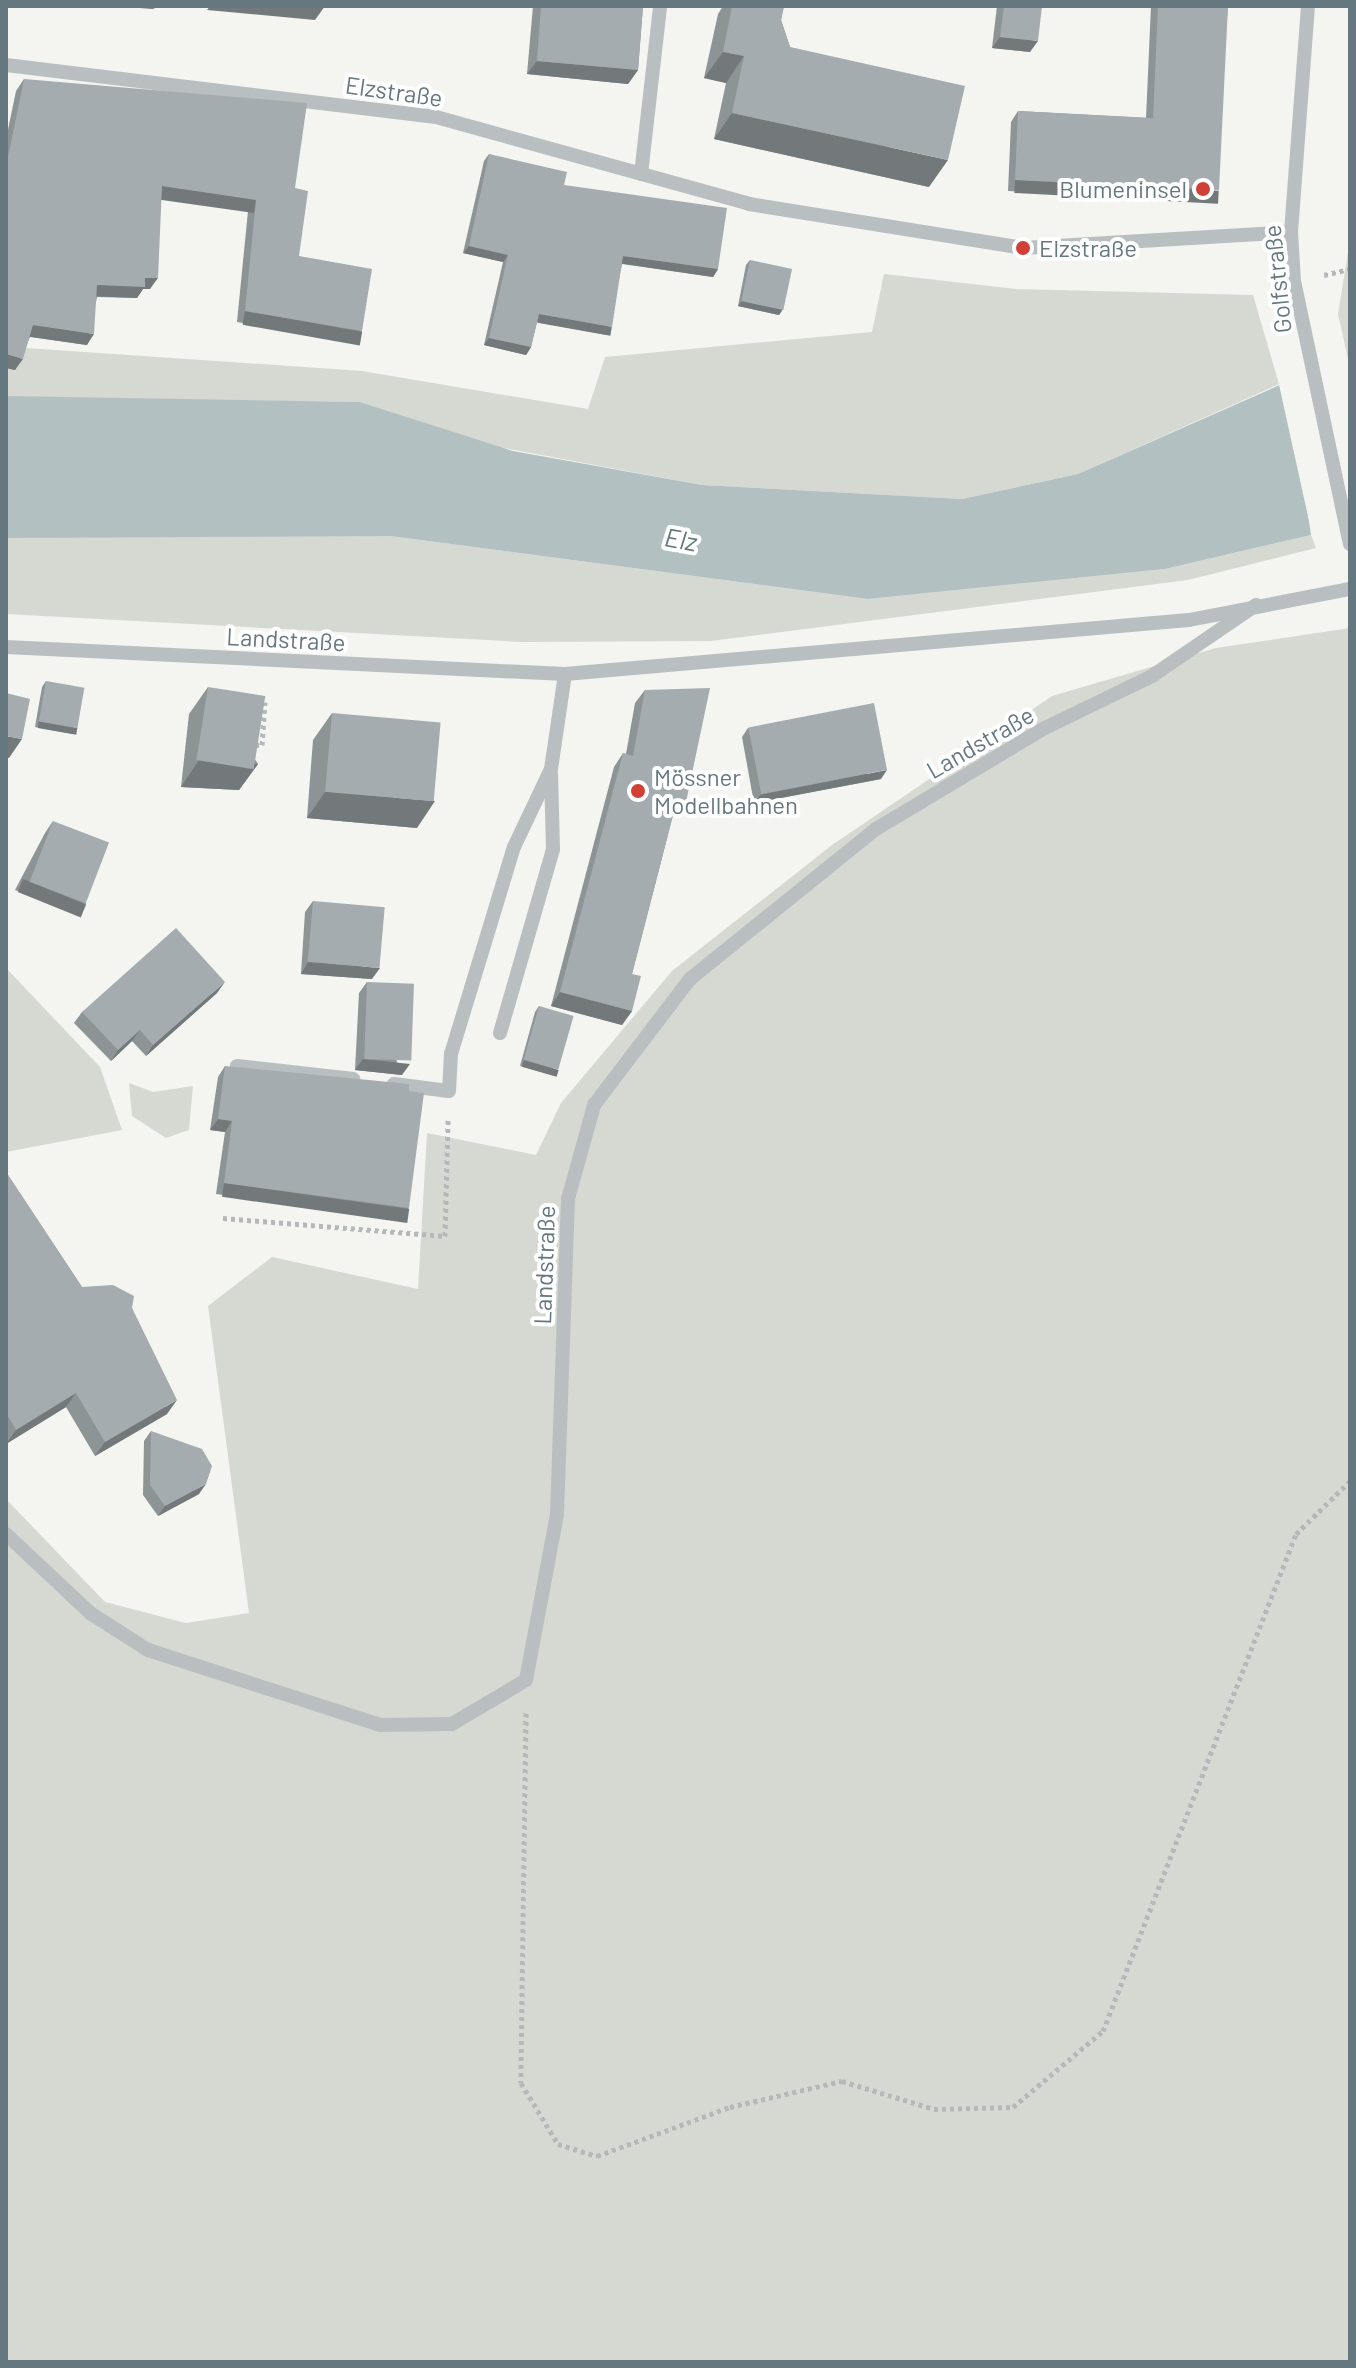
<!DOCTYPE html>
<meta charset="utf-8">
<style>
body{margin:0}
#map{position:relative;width:1356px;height:2368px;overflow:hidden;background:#f4f4f1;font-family:Barlow,sans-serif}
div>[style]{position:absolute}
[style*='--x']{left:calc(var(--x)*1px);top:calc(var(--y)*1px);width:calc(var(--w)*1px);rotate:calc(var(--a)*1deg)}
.green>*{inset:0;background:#d5d9d1}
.water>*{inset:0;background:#b2c0c2}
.pier>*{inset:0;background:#f4f4f1}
.path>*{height:5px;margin-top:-2.5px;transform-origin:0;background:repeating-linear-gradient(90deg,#b4b8ba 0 4px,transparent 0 8px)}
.minor>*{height:14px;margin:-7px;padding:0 7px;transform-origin:7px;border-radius:7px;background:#b9bfc1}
.wall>*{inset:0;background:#8d9496}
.shaded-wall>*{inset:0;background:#73787a;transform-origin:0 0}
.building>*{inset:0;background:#a4acaf;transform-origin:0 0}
.dots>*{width:22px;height:22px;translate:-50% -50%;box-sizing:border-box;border:4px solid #fff;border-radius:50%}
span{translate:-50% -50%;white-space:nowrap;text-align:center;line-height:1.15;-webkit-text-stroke:8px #fff;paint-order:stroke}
.street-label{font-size:24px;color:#66787f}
.poi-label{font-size:24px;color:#66787f}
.right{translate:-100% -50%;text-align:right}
.left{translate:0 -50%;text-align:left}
.water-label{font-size:26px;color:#62797c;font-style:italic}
.frame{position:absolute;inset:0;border:8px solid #66787f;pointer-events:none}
</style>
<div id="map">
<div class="green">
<i style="clip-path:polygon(1350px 240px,1350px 368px,1338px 314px)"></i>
<i style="clip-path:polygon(884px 274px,1016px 289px,1253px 295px,1279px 384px,1078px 474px,962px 499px,702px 485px,499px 447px,360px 402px,6px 398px,6px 349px,26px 348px,362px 371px,588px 409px,605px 357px,872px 332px)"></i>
<i style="clip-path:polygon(284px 532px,390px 536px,868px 599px,1165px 569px,1311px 535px,1316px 548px,1188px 580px,711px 641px,522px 642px,6px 614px,6px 538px)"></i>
<i style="clip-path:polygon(1350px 628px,1350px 2362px,6px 2362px,6px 1499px,105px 1602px,186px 1623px,249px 1613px,208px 1306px,272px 1257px,418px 1289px,427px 1133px,536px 1155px,561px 1103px,672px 971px,832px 845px,1052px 696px,1216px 648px)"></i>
<i style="clip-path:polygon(6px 968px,100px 1067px,122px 1130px,6px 1152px)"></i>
<i style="clip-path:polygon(129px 1083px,153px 1092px,193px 1086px,189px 1130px,166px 1138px,132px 1116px)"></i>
</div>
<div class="water">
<i style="clip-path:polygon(1289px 381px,1311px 535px,1165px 569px,868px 599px,390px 536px,6px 538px,6px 396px,360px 402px,513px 451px,702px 485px,962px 499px,1078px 474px)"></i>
</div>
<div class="pier">
<i style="clip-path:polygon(1350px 376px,1350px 529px,1313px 539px,1278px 380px)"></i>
</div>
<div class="path">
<i style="--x:1324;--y:275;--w:27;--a:-13"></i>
<i style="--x:255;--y:745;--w:7;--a:0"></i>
<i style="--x:262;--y:745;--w:43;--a:-86"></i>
<i style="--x:223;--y:1218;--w:223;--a:4.6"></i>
<i style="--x:445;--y:1236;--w:116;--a:-88.5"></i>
<i style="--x:526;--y:1713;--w:370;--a:90.8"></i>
<i style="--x:521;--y:2083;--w:71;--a:58.8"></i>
<i style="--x:558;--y:2144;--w:41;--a:17.1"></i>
<i style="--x:597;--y:2156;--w:142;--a:-20.2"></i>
<i style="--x:730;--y:2107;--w:115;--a:-13.1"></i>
<i style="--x:842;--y:2081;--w:96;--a:16.9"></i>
<i style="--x:934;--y:2109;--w:79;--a:-1.5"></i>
<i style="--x:1013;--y:2107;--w:118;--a:-40.2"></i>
<i style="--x:1103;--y:2031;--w:533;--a:-68.78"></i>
<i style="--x:1296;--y:1534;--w:76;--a:-44.5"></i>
</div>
<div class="minor">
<i style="--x:1308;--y:6;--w:227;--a:94.3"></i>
<i style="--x:1291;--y:232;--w:49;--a:86.5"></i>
<i style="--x:1294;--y:281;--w:269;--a:78"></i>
<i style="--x:6;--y:65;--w:433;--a:6.9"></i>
<i style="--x:436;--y:117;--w:325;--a:15.5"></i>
<i style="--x:749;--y:204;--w:278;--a:9.1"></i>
<i style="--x:1023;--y:248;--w:268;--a:-3.4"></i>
<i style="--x:641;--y:174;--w:169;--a:-83.5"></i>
<i style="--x:6;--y:647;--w:560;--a:2.77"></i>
<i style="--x:565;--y:674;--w:626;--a:-4.95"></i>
<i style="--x:1189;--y:620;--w:164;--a:-10.9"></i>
<i style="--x:500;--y:1033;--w:191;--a:-73.9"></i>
<i style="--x:553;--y:849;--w:75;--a:-91.5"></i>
<i style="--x:237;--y:1066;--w:117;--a:6.4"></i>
<i style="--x:394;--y:1084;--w:55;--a:7.3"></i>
<i style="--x:449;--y:1091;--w:37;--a:-87"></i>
<i style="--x:451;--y:1054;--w:216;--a:-73.1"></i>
<i style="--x:514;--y:847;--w:86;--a:-64.6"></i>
<i style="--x:551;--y:769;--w:96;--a:-81.6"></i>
<i style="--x:6;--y:1534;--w:115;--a:43.2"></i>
<i style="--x:90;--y:1613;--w:69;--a:32.5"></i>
<i style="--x:148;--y:1650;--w:244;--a:17.9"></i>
<i style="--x:380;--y:1725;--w:72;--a:-0.8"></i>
<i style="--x:452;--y:1724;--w:86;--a:-30.7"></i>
<i style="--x:526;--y:1680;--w:169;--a:-79.4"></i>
<i style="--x:557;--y:1514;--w:315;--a:-88"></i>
<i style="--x:568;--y:1199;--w:98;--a:-74.5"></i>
<i style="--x:594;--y:1105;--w:158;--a:-52.7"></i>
<i style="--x:690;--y:979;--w:239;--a:-38.9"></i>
<i style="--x:876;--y:829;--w:197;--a:-30.9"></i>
<i style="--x:1045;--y:728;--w:119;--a:-25.9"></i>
<i style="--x:1152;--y:676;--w:126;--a:-34.3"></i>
</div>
<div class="wall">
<i style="clip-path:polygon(533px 6px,643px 6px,638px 70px,628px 84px,527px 74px)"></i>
<i style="clip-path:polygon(723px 6px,784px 6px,781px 20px,790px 47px,929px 187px,714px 139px,726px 83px,704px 78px,718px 14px)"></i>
<i style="clip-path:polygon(997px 6px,1042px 6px,1030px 52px,992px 48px)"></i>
<i style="clip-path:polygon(1151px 6px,1228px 6px,1212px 201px,1008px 191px,1011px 122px,1018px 111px,1146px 118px)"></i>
<i style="clip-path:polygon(24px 79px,295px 188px,299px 256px,362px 331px,354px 342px,237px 322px,248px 211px,161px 198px,150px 289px,143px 289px,137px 298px,97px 297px,87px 345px,30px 337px,15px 370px,6px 368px,6px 139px,16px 91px)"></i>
<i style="clip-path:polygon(489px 154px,564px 185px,718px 269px,713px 277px,622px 264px,607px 335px,537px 322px,531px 347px,526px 355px,484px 345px,503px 262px,463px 253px,484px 161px)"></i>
<i style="clip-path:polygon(750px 260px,783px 309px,779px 315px,738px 306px,746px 265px)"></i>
<i style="clip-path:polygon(46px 681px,73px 734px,35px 727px,42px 687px)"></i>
<i style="clip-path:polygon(208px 687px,258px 764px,239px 790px,181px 787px,189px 714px)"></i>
<i style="clip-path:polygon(645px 690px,686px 802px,676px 816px,673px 815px,632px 974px,632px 1011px,622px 1025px,551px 1006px,614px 767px,623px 753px,626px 754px,635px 703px)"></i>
<i style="clip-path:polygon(332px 713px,417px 828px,307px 818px,313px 740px)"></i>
<i style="clip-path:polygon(748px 728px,881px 779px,754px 803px,742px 737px)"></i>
<i style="clip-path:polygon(53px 821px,86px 904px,78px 915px,15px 890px,45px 833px)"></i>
<i style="clip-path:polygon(313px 901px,372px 979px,301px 974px,305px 912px)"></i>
<i style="clip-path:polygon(367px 982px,402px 1075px,355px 1070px,359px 993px)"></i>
<i style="clip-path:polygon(217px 993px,146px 1056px,132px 1041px,111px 1061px,74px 1023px,82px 1012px)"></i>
<i style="clip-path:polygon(539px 1006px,555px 1076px,520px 1066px,535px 1012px)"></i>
<i style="clip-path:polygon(225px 1066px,409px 1208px,401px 1219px,216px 1194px,225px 1132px,210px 1130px,218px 1077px)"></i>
<i style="clip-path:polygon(6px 1172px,82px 1287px,132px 1308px,167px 1414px,95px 1456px,66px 1407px,6px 1444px)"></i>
<i style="clip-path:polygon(151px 1431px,199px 1494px,158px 1516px,143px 1495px,144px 1441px)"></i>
</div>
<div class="shaded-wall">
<i style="clip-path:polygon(112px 6px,159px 6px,153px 9px)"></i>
<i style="clip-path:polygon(210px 6px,325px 6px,315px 20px,207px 10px)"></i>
<i style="clip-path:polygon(1000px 37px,1038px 41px,1030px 52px,992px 48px)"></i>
<i style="clip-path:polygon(723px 52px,744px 56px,726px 83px,704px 78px)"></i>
<i style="clip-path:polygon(537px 61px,638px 70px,628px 84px,527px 74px)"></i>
<i style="clip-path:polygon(732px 113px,948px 160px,929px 187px,714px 139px)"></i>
<i style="left:1015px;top:180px;width:204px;height:13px;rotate:3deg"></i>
<i style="left:162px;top:186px;width:95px;height:14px;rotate:8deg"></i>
<i style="clip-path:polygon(469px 246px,508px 255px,503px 262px,463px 253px)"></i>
<i style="clip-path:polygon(623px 256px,718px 269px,713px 277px,618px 263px)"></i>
<i style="clip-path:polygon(145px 278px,158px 278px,150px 289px,143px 289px,137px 298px,89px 296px,97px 285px)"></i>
<i style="clip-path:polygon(742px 301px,783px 309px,779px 315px,738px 306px)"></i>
<i style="left:245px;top:311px;width:119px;height:14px;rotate:10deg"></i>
<i style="left:539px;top:314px;width:74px;height:9px;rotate:10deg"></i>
<i style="clip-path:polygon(33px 325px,94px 334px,87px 345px,25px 336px)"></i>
<i style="clip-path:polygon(489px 338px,531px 347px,526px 355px,484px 345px)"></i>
<i style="clip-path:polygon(6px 354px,23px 359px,15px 370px,6px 368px)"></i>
<i style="left:39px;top:721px;width:39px;height:7px;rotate:10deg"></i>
<i style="clip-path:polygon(6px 736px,22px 739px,9px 758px,6px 757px)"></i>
<i style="clip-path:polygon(199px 760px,258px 764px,239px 790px,181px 787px)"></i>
<i style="clip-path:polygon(887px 770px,881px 779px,754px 803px,760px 795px)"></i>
<i style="clip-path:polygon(325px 792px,435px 801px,417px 828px,307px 818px)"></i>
<i style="clip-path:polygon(677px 800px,686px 802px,676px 816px,667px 814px)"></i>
<i style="left:23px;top:879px;width:68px;height:14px;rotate:22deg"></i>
<i style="clip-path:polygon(308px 962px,380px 968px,372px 979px,301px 974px)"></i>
<i style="clip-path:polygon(225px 982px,217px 993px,146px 1056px,153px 1045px)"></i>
<i style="clip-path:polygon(560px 992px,632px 1011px,622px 1025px,551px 1006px)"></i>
<i style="clip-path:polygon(140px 1030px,132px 1041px,111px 1061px,118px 1050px)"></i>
<i style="clip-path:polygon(363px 1059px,410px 1064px,402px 1075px,355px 1070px)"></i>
<i style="left:524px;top:1060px;width:36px;height:7px;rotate:16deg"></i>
<i style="clip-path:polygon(218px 1119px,232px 1121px,225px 1132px,210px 1130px)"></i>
<i style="left:224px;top:1183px;width:187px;height:14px;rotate:8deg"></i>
<i style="clip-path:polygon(76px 1393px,66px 1407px,6px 1444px,16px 1430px)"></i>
<i style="clip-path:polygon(177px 1400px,167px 1414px,95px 1456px,105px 1442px)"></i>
<i style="clip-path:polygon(206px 1484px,199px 1494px,158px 1516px,165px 1506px)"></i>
</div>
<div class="building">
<i style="clip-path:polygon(541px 6px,643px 6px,638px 70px,537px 61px)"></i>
<i style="clip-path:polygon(732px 6px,784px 6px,781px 20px,790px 47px,965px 86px,948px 160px,732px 113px,744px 56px,723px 52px)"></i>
<i style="clip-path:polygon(1004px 6px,1042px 6px,1038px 41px,1000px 37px)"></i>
<i style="clip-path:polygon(1158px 6px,1228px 6px,1219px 190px,1015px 180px,1018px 111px,1153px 118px)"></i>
<i style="clip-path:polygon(24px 79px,307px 103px,295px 188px,308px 191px,299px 256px,372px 269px,362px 331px,245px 311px,256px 200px,162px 186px,158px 278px,145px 278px,145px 287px,97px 285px,94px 334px,33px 325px,23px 359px,6px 354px,6px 167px)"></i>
<i style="clip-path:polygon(489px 154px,567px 172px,564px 185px,727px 208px,718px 269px,623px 256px,612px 327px,539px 314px,531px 347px,489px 338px,508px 255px,469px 246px)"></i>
<i style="left:750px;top:260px;width:43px;height:42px;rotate:12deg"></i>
<i style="left:46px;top:681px;width:39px;height:41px;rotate:10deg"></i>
<i style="left:208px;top:687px;width:58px;height:74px;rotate:9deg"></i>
<i style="clip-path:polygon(710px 688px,686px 802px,677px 800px,632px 974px,641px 976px,632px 1011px,560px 992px,623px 753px,633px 756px,645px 690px)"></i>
<i style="clip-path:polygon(6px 693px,30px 699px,22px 739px,6px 736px)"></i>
<i style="left:874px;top:703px;width:68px;height:128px;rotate:79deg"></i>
<i style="left:332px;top:713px;width:109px;height:79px;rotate:5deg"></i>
<i style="left:53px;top:821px;width:60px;height:65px;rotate:21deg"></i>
<i style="left:313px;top:901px;width:72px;height:61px;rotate:5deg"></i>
<i style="clip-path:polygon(176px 928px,225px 982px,153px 1045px,140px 1030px,118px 1050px,82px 1012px)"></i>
<i style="left:367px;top:982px;width:47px;height:77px;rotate:2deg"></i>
<i style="left:539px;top:1006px;width:36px;height:56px;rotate:16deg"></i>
<i style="clip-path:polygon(225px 1066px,409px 1084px,409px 1091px,424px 1093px,409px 1208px,224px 1183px,232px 1121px,218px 1119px)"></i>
<i style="clip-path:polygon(6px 1172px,82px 1287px,113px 1285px,134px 1296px,132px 1308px,177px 1400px,105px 1442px,76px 1393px,16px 1430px,6px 1413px)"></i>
<i style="clip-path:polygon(151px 1431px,202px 1449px,212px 1466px,206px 1484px,165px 1506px,150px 1485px)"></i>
</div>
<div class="dots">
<i style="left:1203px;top:189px;background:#d04035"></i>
<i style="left:1023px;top:248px;background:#d04035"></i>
<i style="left:638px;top:791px;background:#d04035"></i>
</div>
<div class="street-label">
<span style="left:394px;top:91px;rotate:8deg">Elzstraße</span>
<span style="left:1277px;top:279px;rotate:-96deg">Golfstraße</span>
<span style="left:286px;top:639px;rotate:3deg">Landstraße</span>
<span style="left:980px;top:742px;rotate:-30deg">Landstraße</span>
<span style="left:544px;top:1265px;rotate:-88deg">Landstraße</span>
</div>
<div class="poi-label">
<span class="right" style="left:1187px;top:189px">Blumeninsel</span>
<span class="left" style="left:1039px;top:248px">Elzstraße</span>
<span class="left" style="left:654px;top:791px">Mössner<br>Modellbahnen</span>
</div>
<div class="water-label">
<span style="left:681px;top:539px;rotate:10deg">Elz</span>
</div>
<div class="frame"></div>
</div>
